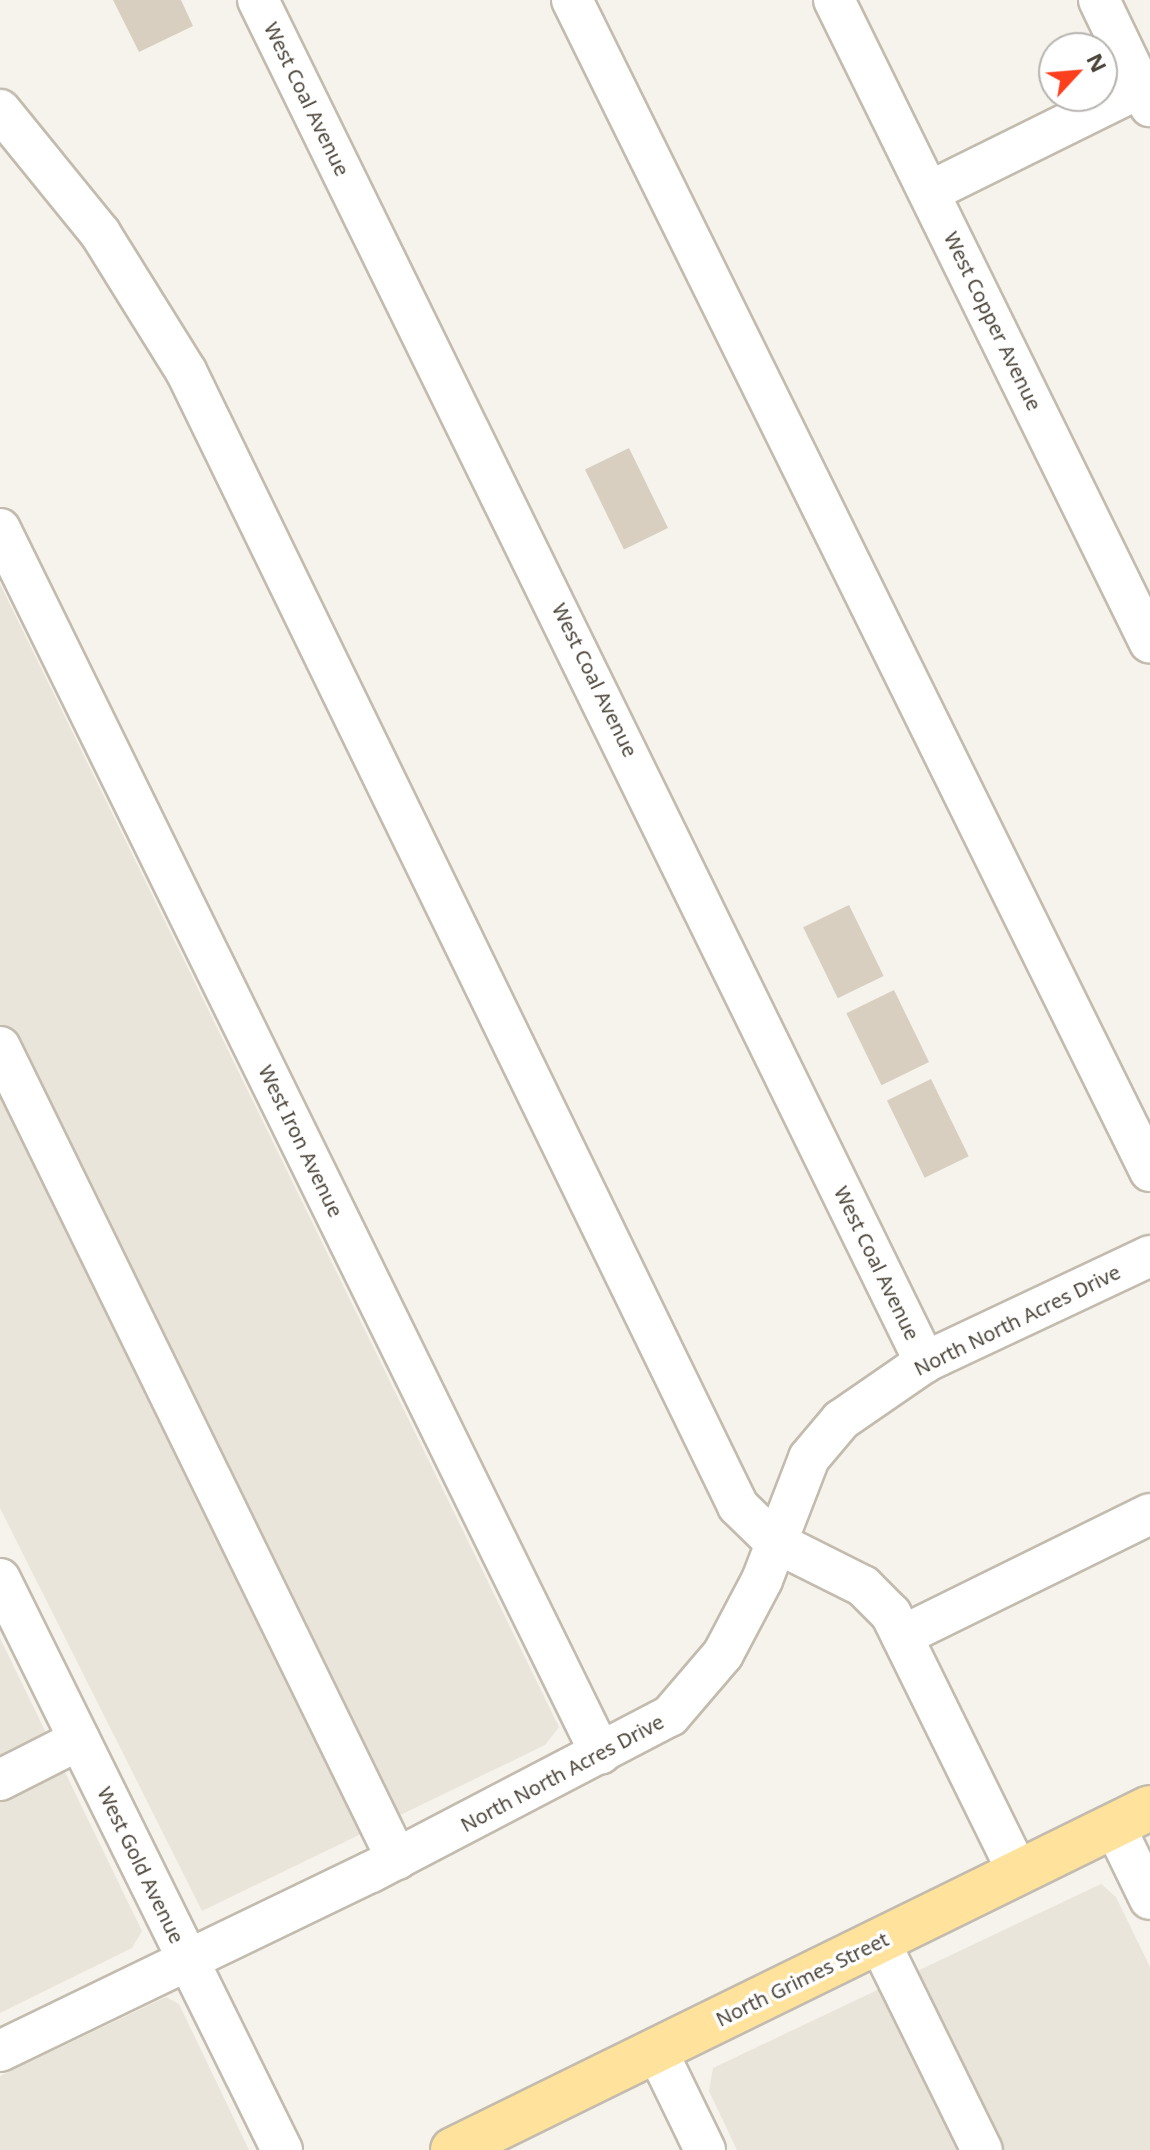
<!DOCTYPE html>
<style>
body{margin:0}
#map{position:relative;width:1150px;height:2150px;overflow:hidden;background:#f6f3ec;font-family:"Noto Sans",sans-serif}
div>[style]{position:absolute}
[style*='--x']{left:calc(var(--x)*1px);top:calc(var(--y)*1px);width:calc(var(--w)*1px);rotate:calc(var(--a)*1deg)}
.residential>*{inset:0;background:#eae5da}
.building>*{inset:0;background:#d8cfc1;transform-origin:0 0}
.roads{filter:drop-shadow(2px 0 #c2bbae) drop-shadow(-2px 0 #c2bbae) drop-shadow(0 2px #c2bbae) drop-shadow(0 -2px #c2bbae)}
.minor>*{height:40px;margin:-20px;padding:0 20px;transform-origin:20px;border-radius:20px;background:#fff}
.major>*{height:44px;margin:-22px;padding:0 22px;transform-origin:22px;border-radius:22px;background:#ffe39c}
span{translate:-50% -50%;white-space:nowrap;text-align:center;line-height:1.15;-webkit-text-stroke:7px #fff;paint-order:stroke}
.street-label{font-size:20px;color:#4b4439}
.north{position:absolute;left:1038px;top:32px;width:80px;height:80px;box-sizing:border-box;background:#fff;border:2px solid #b7b4b0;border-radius:50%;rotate:64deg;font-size:22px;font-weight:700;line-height:32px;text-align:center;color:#4b4439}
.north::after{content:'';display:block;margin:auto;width:28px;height:36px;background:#fc3f1d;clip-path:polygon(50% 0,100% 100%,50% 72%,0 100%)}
</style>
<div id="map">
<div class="residential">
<i style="clip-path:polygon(0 584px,559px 1727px,545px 1745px,202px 1911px,0 1508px)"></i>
<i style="clip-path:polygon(0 1638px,142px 1931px,132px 1948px,0 2013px)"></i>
<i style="clip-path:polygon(1101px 1884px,1116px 1897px,1150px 1967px,1150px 2150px,737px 2150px,709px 2091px,713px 2068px)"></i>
<i style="clip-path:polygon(166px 1997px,179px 2004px,249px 2150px,0 2150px,0 2076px)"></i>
</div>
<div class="building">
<i style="clip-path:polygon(113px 0,181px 0,193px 26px,139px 52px)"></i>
<i style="left:629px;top:448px;width:89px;height:49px;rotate:64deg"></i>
<i style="left:849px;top:905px;width:79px;height:51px;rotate:64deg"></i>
<i style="left:894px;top:990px;width:80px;height:53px;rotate:64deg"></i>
<i style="left:931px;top:1079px;width:86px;height:49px;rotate:64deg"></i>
</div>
<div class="roads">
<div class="minor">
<i style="--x:258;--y:0;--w:1517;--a:63.91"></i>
<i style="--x:572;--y:0;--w:1306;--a:63.73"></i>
<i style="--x:834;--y:0;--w:716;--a:63.83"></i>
<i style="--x:1099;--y:0;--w:118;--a:64.3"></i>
<i style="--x:0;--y:110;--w:159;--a:50.9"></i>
<i style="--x:100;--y:233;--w:163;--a:58.1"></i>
<i style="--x:186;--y:371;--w:1262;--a:64.06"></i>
<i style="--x:738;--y:1506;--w:52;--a:44.2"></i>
<i style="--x:775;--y:1542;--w:98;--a:26.6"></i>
<i style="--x:863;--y:1586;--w:40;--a:45"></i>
<i style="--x:891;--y:1614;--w:288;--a:63.8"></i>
<i style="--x:929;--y:192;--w:246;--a:-26.3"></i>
<i style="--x:0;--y:529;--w:1364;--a:63.87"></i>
<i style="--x:0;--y:1047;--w:904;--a:63.95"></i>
<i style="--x:0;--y:1579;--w:637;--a:63.72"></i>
<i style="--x:902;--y:1636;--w:276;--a:-26.2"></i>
<i style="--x:0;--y:1780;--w:89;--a:-26.9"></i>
<i style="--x:1114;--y:1825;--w:82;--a:64.1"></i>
<i style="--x:879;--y:1941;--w:233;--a:63.8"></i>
<i style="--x:0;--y:2051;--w:412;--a:-25.8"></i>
<i style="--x:371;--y:1872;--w:337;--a:-27.6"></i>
<i style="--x:670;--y:1716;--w:82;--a:-49.5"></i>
<i style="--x:723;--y:1654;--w:84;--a:-62.2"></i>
<i style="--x:762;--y:1580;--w:131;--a:-68.9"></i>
<i style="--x:809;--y:1458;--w:50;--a:-49.9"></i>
<i style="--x:841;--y:1420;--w:102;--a:-34.6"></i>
<i style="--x:925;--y:1362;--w:249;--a:-25.2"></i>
<i style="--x:657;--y:2051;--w:110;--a:64.1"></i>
</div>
<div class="major">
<i style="--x:453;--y:2150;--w:776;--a:-26.14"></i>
</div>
</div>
<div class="street-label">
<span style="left:307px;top:99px;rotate:64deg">West Coal Avenue</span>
<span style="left:993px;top:321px;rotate:64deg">West Copper Avenue</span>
<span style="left:595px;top:680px;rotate:64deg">West Coal Avenue</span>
<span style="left:301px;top:1141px;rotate:64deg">West Iron Avenue</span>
<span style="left:877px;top:1263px;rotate:64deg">West Coal Avenue</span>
<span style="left:1017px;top:1320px;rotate:-26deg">North North Acres Drive</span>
<span style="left:562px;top:1773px;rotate:-28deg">North North Acres Drive</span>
<span style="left:141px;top:1865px;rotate:64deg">West Gold Avenue</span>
<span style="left:802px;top:1979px;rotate:-26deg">North Grimes Street</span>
</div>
<div class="north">N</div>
</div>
